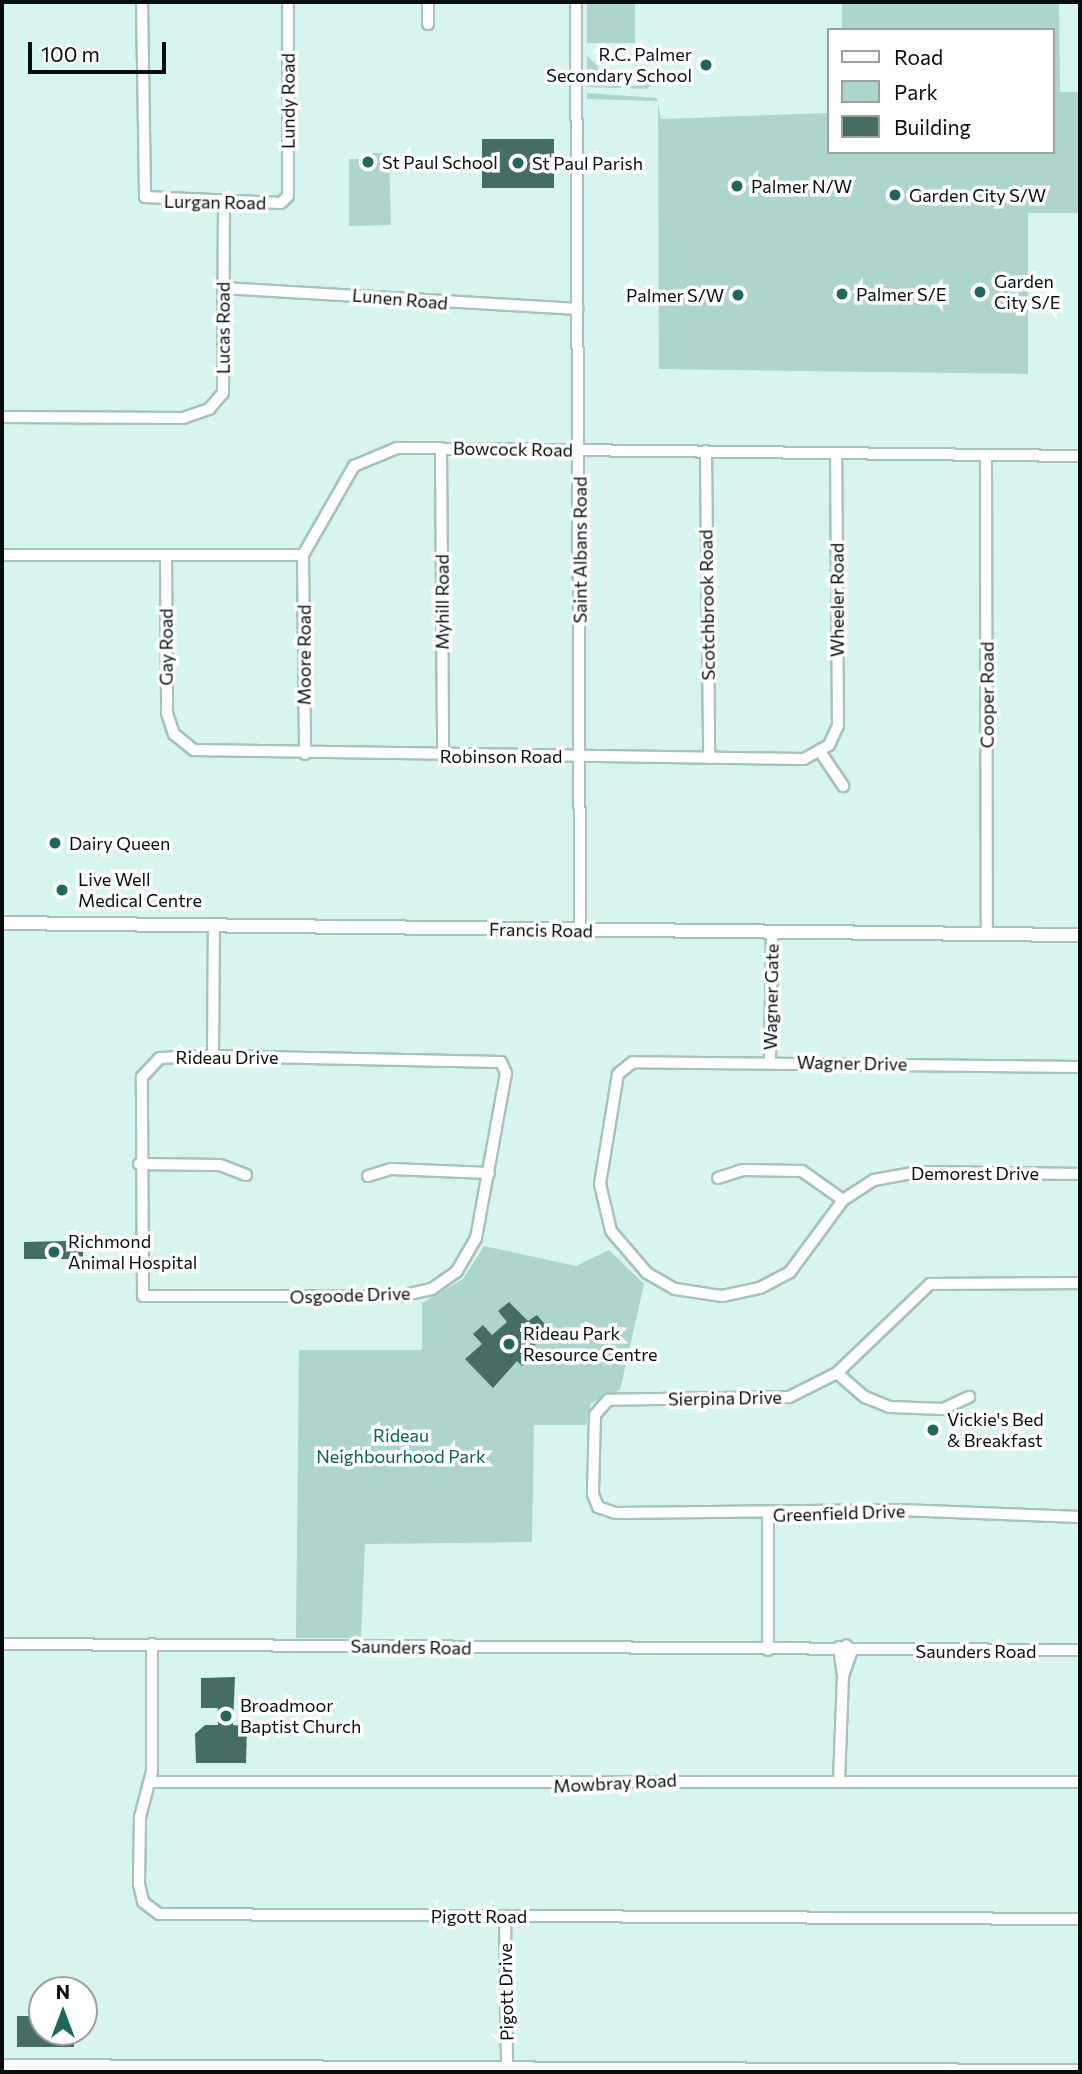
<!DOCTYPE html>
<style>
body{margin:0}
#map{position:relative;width:1082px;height:2074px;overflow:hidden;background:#d7f5f0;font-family:Commissioner,sans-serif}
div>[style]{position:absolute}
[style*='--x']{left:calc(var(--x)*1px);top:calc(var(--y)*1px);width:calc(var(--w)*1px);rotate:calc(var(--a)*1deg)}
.green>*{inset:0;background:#acd5ce;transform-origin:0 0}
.building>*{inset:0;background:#446d66;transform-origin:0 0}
.roads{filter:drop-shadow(2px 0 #a5c2bd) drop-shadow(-2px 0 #a5c2bd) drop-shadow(0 2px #a5c2bd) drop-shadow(0 -2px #a5c2bd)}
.minor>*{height:10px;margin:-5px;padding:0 5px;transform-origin:5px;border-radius:5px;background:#fff}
.tertiary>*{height:12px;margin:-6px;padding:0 6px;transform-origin:6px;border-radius:6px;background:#fff}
.dots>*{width:19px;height:19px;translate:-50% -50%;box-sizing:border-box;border:4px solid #fff;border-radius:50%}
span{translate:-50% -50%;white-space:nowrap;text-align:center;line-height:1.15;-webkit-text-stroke:7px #fff;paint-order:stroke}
.poi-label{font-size:18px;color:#050e0c}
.right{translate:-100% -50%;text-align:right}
.left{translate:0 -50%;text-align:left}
.street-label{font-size:18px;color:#050e0c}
.park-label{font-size:18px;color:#096259}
.frame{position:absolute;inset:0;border:4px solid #050e0c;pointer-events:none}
.legend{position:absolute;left:827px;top:28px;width:228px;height:126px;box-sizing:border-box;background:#fff;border:2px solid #9b9f9e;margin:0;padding:9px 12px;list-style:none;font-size:21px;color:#050e0c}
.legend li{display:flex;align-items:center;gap:14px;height:35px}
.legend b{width:35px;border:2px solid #9b9f9e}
.north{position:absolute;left:28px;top:1976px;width:70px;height:70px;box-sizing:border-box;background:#fff;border:2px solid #9b9f9e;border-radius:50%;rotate:0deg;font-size:19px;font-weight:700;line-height:28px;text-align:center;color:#050e0c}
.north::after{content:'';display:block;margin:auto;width:24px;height:32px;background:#1e675e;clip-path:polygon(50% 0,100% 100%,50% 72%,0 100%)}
.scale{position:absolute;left:28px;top:42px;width:138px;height:32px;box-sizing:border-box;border:4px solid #050e0c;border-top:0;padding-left:9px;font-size:21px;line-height:24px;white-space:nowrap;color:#050e0c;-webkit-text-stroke:5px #fff;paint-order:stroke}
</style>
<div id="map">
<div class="green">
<i style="left:587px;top:2px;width:48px;height:41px"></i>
<i style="clip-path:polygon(842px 2px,1059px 2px,1060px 92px,1080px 92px,1080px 213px,1028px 213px,1028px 374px,659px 369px,658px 101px,587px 99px,587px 93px,657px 98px,661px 119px,828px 113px,828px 152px,1052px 152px,1052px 30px,842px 30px)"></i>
<i style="clip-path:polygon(587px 56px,598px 66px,596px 85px,639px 86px,643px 78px,652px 84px,647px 89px,587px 87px)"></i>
<i style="clip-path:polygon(365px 153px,389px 153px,391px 225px,349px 226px,349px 159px,364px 159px)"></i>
<i style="clip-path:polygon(484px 1246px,576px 1266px,609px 1250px,644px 1284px,620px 1390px,591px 1403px,586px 1425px,534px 1425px,532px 1542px,365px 1544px,361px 1638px,296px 1638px,299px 1350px,422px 1350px,422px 1303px,463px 1279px)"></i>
</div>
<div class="building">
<i style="left:482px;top:139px;width:72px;height:49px"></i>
<i style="clip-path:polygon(66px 1241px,83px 1246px,83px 1259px,24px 1259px,24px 1242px)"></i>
<i style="clip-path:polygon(509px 1302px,528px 1321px,537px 1315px,556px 1337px,542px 1339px,530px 1349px,535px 1355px,522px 1366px,517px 1361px,493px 1388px,465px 1359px,482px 1344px,473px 1334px,483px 1325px,492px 1335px,507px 1322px,498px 1311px)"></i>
<i style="clip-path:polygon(235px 1677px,233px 1725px,247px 1726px,246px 1763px,196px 1763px,195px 1734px,205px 1725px,218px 1725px,218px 1708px,201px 1708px,201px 1678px)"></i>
<i style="clip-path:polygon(17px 2016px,42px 2016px,42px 2032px,74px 2032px,74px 2047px,17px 2047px)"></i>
</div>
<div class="roads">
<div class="minor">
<i style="--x:142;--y:2;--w:195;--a:89.1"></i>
<i style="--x:145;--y:197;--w:136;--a:2.5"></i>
<i style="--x:281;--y:203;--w:10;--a:-45"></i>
<i style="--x:288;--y:196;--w:194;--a:-90"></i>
<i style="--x:428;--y:2;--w:22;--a:90"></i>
<i style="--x:576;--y:2;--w:929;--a:89.75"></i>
<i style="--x:223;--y:288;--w:355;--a:3.4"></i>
<i style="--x:2;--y:417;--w:181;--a:0.3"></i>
<i style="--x:183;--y:418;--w:28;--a:-19"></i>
<i style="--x:209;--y:409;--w:21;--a:-49"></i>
<i style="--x:223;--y:393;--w:191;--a:-89.7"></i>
<i style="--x:441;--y:448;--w:308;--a:89.6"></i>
<i style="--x:706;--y:451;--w:307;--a:89.4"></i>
<i style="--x:986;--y:456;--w:478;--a:89.9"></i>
<i style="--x:2;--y:555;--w:301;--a:0"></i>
<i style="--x:303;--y:555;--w:103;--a:-60.2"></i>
<i style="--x:354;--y:466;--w:47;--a:-22.7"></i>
<i style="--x:397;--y:448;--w:683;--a:0.67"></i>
<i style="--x:303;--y:555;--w:199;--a:89.4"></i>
<i style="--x:166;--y:557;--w:156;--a:89.6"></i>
<i style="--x:167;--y:713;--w:22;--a:72"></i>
<i style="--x:174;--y:734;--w:26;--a:39"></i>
<i style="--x:194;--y:750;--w:610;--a:0.85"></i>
<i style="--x:804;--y:759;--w:29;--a:-29"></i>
<i style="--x:829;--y:745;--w:21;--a:-65"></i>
<i style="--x:838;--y:726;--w:273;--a:-90.4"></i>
<i style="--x:821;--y:753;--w:40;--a:56"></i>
<i style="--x:213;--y:1056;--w:288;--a:1.2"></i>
<i style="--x:501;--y:1062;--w:12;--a:66"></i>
<i style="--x:506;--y:1073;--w:168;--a:100.3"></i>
<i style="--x:476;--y:1238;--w:39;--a:120"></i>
<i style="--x:456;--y:1272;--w:29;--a:145"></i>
<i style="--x:432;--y:1289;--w:34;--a:168"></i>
<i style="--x:399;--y:1296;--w:256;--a:180"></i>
<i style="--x:143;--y:1296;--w:219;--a:-90.3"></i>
<i style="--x:142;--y:1077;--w:26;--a:-47"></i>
<i style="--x:160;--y:1058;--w:53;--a:-2.2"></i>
<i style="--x:213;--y:1056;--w:130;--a:-89.6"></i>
<i style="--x:770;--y:1061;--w:128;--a:-89.1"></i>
<i style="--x:1080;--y:1067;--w:447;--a:-179.4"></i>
<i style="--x:633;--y:1062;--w:19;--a:141"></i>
<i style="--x:618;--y:1074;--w:111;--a:99.3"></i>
<i style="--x:600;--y:1184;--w:48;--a:76.8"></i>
<i style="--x:611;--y:1231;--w:55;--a:49.4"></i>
<i style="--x:647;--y:1273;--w:32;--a:30"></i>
<i style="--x:675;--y:1289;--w:48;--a:8.5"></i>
<i style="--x:722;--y:1296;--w:39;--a:-12"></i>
<i style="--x:760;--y:1288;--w:34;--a:-28"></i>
<i style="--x:790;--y:1272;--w:89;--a:-53.6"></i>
<i style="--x:843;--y:1200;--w:37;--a:-33"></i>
<i style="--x:874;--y:1180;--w:45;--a:-10.3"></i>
<i style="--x:918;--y:1172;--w:162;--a:0.7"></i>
<i style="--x:139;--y:1164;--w:81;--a:0.7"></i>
<i style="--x:220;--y:1165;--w:28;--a:21"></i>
<i style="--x:368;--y:1176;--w:24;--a:-17"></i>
<i style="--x:391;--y:1169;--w:98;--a:2.3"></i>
<i style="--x:718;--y:1178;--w:26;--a:-18"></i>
<i style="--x:743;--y:1170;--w:59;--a:1"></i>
<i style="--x:802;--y:1171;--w:50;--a:35.3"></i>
<i style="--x:1080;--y:1283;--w:150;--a:179.6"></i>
<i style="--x:930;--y:1284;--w:129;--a:136.3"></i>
<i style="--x:837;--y:1373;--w:54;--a:153.4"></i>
<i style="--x:789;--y:1397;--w:181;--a:179.1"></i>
<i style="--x:608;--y:1400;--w:20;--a:131"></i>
<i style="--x:595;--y:1415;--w:79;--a:91.5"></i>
<i style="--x:593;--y:1494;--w:14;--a:69"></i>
<i style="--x:598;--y:1507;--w:18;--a:19"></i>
<i style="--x:615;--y:1513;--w:285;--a:-0.6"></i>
<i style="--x:900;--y:1510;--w:180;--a:2.2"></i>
<i style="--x:837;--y:1373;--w:37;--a:41"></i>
<i style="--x:865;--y:1397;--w:27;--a:22"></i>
<i style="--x:890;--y:1407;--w:53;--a:2.2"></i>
<i style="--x:943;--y:1409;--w:29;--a:-25"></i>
<i style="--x:768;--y:1515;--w:135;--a:90"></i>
<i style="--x:2;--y:1644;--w:1078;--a:0.32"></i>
<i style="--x:152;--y:1644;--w:127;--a:90"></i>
<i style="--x:152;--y:1771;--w:48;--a:104.6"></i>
<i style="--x:140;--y:1817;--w:67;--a:90.9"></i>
<i style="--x:139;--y:1884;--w:18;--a:77"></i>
<i style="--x:143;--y:1902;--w:20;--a:37"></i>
<i style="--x:159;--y:1914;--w:921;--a:0.31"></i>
<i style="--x:839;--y:1647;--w:29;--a:82"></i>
<i style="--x:839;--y:1780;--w:104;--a:-87.8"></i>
<i style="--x:843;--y:1676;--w:24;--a:-71"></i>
<i style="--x:851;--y:1653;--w:9;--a:-122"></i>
<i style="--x:150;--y:1782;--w:930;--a:0"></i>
<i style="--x:505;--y:1917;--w:150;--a:89.2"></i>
</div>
<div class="tertiary">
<i style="--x:2;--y:923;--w:1078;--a:0.64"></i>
<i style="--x:2;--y:2066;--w:1078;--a:0.27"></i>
</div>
</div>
<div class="dots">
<i style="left:706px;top:65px;background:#1e675e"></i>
<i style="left:368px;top:162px;background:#1e675e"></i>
<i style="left:518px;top:163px;background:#1e675e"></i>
<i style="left:737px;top:186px;background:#1e675e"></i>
<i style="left:895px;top:195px;background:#1e675e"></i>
<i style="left:980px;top:292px;background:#1e675e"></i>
<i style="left:842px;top:294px;background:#1e675e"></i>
<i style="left:738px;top:295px;background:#1e675e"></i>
<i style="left:55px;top:843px;background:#1e675e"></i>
<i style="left:62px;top:890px;background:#1e675e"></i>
<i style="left:54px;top:1252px;background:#1e675e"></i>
<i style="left:509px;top:1344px;background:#1e675e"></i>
<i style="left:933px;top:1430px;background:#1e675e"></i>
<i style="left:226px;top:1716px;background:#1e675e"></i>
</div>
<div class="poi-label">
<span class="right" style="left:692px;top:65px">R.C. Palmer<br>Secondary School</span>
<span class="left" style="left:382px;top:162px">St Paul School</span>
<span class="left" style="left:532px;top:163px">St Paul Parish</span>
<span class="left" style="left:751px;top:186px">Palmer N/W</span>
<span class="left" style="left:909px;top:195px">Garden City S/W</span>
<span class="left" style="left:994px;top:292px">Garden<br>City S/E</span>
<span class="left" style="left:856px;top:294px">Palmer S/E</span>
<span class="right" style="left:724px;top:295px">Palmer S/W</span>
<span class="left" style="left:69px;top:843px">Dairy Queen</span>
<span class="left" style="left:78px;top:890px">Live Well<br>Medical Centre</span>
<span class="left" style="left:68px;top:1252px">Richmond<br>Animal Hospital</span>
<span class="left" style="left:523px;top:1344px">Rideau Park<br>Resource Centre</span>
<span class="left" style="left:947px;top:1430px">Vickie's Bed<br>&amp; Breakfast</span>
<span class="left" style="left:240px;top:1716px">Broadmoor<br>Baptist Church</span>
</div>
<div class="street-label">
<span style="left:288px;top:101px;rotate:-90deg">Lundy Road</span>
<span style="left:215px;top:202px;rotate:1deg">Lurgan Road</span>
<span style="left:400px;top:299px;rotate:5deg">Lunen Road</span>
<span style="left:223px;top:328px;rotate:-90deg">Lucas Road</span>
<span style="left:513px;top:449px;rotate:1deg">Bowcock Road</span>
<span style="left:580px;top:550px;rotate:-90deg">Saint Albans Road</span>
<span style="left:837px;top:600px;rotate:-90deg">Wheeler Road</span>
<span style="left:442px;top:602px;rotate:-90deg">Myhill Road</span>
<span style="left:707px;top:605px;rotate:-91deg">Scotchbrook Road</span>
<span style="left:166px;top:647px;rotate:-90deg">Gay Road</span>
<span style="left:304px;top:655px;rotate:-90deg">Moore Road</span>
<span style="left:987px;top:695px;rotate:-90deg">Cooper Road</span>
<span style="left:501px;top:756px">Robinson Road</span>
<span style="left:541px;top:930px;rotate:1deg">Francis Road</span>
<span style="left:771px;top:997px;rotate:-89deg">Wagner Gate</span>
<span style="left:227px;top:1057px">Rideau Drive</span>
<span style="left:852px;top:1063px;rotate:1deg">Wagner Drive</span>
<span style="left:975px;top:1173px">Demorest Drive</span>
<span style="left:350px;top:1295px;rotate:-2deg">Osgoode Drive</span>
<span style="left:725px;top:1398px;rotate:-1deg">Sierpina Drive</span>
<span style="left:839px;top:1513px;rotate:-2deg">Greenfield Drive</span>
<span style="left:411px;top:1647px;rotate:1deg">Saunders Road</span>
<span style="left:976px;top:1651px">Saunders Road</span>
<span style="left:615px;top:1783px;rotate:-3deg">Mowbray Road</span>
<span style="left:479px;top:1916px">Pigott Road</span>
<span style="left:506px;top:1992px;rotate:-91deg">Pigott Drive</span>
</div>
<div class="park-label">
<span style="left:401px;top:1446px">Rideau<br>Neighbourhood Park</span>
</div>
<div class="frame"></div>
<ul class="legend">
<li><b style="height:9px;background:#fff"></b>Road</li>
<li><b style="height:19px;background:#acd5ce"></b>Park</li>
<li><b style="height:19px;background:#446d66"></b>Building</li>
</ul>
<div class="north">N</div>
<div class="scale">100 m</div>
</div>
